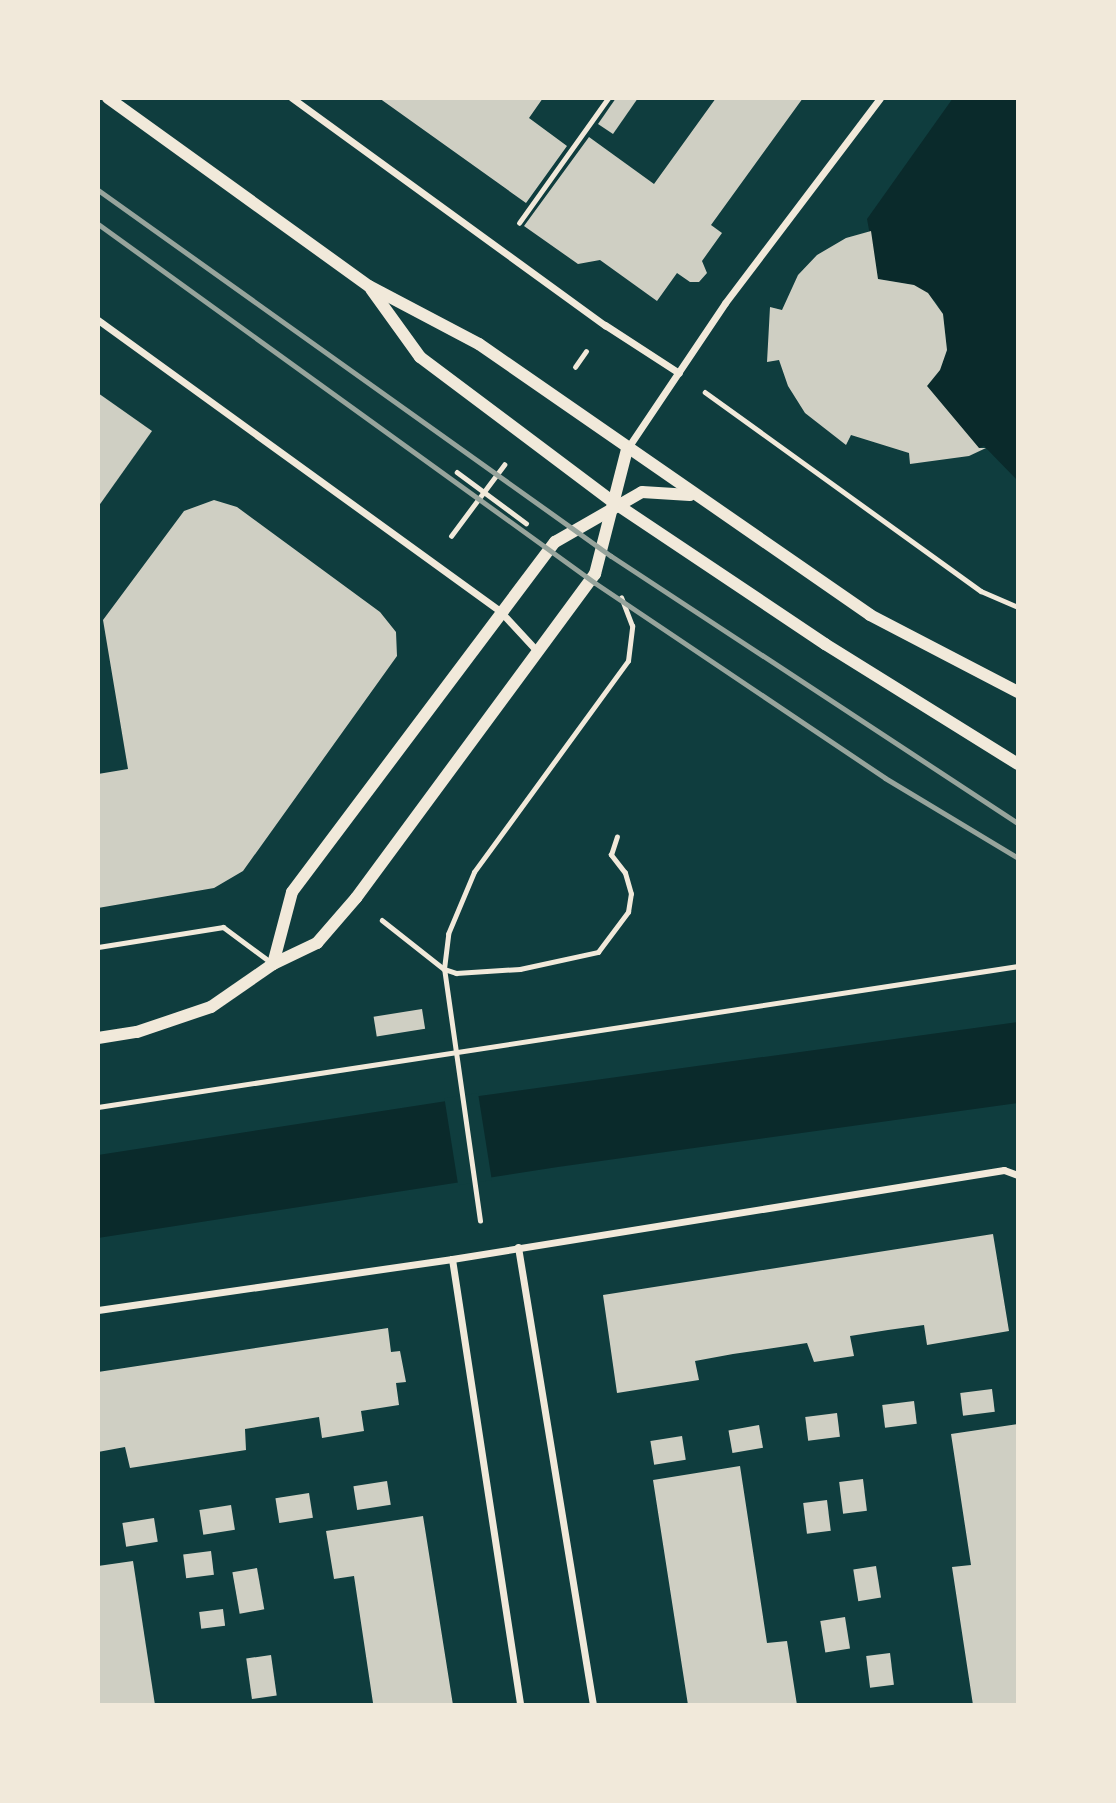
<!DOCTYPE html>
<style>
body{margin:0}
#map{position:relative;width:1116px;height:1803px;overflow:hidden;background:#0f3d3e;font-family:"Open Sans",sans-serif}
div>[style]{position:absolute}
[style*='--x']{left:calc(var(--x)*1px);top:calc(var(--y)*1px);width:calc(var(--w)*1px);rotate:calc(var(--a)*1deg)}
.water>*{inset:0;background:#0a2a2b}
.pier>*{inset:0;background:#0f3d3e;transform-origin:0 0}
.building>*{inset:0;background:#cfcfc3;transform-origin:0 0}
.path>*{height:4.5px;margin:-2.25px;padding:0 2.25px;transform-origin:2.25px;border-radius:2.25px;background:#f1e9da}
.service>*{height:5px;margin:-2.5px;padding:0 2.5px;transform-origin:2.5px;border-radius:2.5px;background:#f1e9da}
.minor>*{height:7px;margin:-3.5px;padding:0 3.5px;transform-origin:3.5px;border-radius:3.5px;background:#f1e9da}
.tertiary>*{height:12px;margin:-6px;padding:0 6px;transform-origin:6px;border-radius:6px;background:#f1e9da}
.rail>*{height:5px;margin:-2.5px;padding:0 2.5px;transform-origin:2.5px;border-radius:2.5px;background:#97a49c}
span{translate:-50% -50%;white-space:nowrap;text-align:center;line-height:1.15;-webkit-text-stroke:5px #f1e9da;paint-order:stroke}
.frame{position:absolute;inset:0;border:100px solid #f1e9da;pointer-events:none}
</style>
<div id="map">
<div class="water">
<i style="clip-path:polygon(953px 98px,1018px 98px,1018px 481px,984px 446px,979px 448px,927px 386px,940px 370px,947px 350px,943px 314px,935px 301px,914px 285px,878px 279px,867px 219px)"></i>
<i style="clip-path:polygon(1018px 1022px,1018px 1103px,558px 1167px,98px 1238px,98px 1155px,479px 1096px)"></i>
</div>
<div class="pier">
<i style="left:478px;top:1093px;width:88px;height:34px;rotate:81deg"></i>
</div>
<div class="building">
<i style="clip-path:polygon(379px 98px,543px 98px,529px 118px,567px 146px,526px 203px)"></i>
<i style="clip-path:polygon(616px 98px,638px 98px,613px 134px,598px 124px)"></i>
<i style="clip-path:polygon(716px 98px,803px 98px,711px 225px,722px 233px,702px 261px,707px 273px,699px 282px,690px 282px,677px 273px,657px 301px,600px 260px,578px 264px,524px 226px,589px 137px,654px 184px)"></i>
<i style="clip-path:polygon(871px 231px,878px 279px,914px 285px,928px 293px,943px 314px,947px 350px,940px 370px,927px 386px,979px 448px,986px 448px,969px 456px,910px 464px,909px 453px,851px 435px,846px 445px,805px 413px,788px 386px,779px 360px,767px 362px,770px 307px,782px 310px,798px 275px,817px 255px,846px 238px)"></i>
<i style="clip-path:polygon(98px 393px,152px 431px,98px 507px)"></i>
<i style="clip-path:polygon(214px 500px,237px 507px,380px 612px,396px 632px,397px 656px,243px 871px,214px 888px,98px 908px,98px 774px,128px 769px,103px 620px,184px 511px)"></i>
<i style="left:422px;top:1009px;width:20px;height:49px;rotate:81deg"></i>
<i style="clip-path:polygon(993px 1234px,1009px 1331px,927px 1345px,924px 1325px,888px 1330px,850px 1336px,854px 1356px,814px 1362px,807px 1343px,733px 1354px,695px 1361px,699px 1380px,617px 1393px,603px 1295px)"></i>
<i style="clip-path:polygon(388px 1328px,391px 1352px,400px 1351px,406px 1382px,396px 1383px,399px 1405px,361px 1411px,364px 1431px,322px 1438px,319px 1417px,245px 1429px,246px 1450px,130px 1468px,125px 1447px,98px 1452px,98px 1372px)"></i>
<i style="left:992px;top:1389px;width:23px;height:32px;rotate:83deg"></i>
<i style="left:914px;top:1401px;width:23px;height:32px;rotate:83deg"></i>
<i style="left:837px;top:1413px;width:24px;height:32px;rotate:83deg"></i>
<i style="clip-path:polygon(1018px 1424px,1018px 1705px,973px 1705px,952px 1567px,971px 1565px,951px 1434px)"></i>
<i style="left:759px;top:1425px;width:23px;height:31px;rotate:80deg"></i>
<i style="left:682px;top:1436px;width:24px;height:32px;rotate:81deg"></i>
<i style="clip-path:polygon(740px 1466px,767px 1643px,787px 1641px,797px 1705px,688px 1705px,653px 1480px)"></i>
<i style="left:863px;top:1479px;width:32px;height:24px;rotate:83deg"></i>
<i style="left:387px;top:1481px;width:24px;height:34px;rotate:81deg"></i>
<i style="left:309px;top:1493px;width:25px;height:34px;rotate:81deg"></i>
<i style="left:827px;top:1500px;width:31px;height:24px;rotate:83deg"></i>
<i style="left:231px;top:1505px;width:25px;height:32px;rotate:81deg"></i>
<i style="clip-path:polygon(423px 1516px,453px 1705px,368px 1705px,373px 1703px,354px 1576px,334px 1579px,326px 1531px)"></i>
<i style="left:154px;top:1518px;width:24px;height:32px;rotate:81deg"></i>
<i style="left:211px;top:1551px;width:24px;height:28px;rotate:83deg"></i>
<i style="clip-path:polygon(133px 1561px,155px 1705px,98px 1705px,98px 1566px)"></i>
<i style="left:876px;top:1566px;width:32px;height:23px;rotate:81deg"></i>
<i style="left:257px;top:1568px;width:42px;height:25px;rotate:80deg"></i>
<i style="left:223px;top:1609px;width:17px;height:24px;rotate:83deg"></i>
<i style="left:845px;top:1617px;width:32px;height:25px;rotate:81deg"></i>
<i style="left:890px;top:1653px;width:32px;height:24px;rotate:83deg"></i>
<i style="left:271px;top:1655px;width:41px;height:25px;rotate:82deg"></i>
</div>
<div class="path">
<i style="--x:519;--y:223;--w:153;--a:-54.5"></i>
<i style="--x:575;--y:367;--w:19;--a:-55"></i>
<i style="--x:705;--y:392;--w:340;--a:35.8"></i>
<i style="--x:981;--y:591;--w:40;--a:23.4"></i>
<i style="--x:457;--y:472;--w:86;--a:36.5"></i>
<i style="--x:451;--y:536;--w:89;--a:-53.3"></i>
<i style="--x:382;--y:920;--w:79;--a:38.3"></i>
<i style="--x:444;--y:969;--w:13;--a:18"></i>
<i style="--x:456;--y:973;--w:64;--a:-3.6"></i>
<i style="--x:520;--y:969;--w:80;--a:-12.3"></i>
<i style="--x:598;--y:952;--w:50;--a:-53.1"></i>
<i style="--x:628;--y:912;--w:18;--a:-81"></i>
<i style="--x:631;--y:894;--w:22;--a:-106"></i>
<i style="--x:625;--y:873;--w:23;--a:-128"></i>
<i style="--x:611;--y:855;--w:19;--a:-72"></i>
<i style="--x:98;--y:1107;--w:931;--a:-8.71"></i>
<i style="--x:480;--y:1221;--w:255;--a:-98.1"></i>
<i style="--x:444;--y:969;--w:35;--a:-83"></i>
<i style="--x:448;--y:934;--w:67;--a:-67.2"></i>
<i style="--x:474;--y:872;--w:261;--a:-53.9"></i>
<i style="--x:628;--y:661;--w:35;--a:-83"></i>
<i style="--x:632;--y:626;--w:30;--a:-111"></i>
</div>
<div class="service">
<i style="--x:98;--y:947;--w:127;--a:-9.1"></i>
<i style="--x:223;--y:927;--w:62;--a:36.5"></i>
</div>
<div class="minor">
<i style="--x:292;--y:98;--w:387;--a:36"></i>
<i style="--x:605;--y:325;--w:88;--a:33"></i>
<i style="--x:98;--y:320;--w:496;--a:35.9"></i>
<i style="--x:500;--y:611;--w:53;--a:47.3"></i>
<i style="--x:627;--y:449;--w:176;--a:-56.1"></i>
<i style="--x:725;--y:303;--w:257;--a:-52.9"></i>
<i style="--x:518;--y:1247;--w:464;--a:80.7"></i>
<i style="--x:452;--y:1259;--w:451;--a:81.3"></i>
<i style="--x:98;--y:1310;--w:358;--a:-8.2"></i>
<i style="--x:452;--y:1259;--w:559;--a:-9.16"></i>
<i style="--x:1004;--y:1170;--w:15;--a:20"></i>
</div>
<div class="tertiary">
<i style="--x:108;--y:98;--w:322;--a:35.8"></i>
<i style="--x:369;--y:286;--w:124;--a:27.8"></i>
<i style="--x:479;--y:344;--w:476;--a:34.7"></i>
<i style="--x:870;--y:615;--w:167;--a:27.5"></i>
<i style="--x:371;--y:289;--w:84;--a:54.2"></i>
<i style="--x:420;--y:357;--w:245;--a:36.9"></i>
<i style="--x:616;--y:504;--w:252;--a:33.8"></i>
<i style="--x:825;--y:644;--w:227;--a:31.9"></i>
<i style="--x:273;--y:964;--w:74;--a:-75.2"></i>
<i style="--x:292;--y:892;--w:438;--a:-53.1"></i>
<i style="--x:555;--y:542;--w:100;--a:-29.9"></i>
<i style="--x:642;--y:492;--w:48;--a:3.6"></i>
<i style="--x:98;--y:1038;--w:39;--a:-9"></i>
<i style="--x:137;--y:1032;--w:78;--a:-18.7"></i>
<i style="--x:211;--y:1007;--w:75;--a:-34.7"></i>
<i style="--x:273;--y:964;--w:49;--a:-25.5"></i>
<i style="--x:317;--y:943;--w:60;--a:-49.1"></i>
<i style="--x:356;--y:898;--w:403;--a:-53.6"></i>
<i style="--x:595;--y:574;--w:129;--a:-75.6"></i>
</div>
<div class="rail">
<i style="--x:98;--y:190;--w:630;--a:35.51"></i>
<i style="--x:611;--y:556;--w:487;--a:33.3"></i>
<i style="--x:98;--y:224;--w:613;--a:35.84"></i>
<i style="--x:595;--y:583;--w:349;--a:33.9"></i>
<i style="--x:885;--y:778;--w:155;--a:31"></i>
</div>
<div class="frame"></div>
</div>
